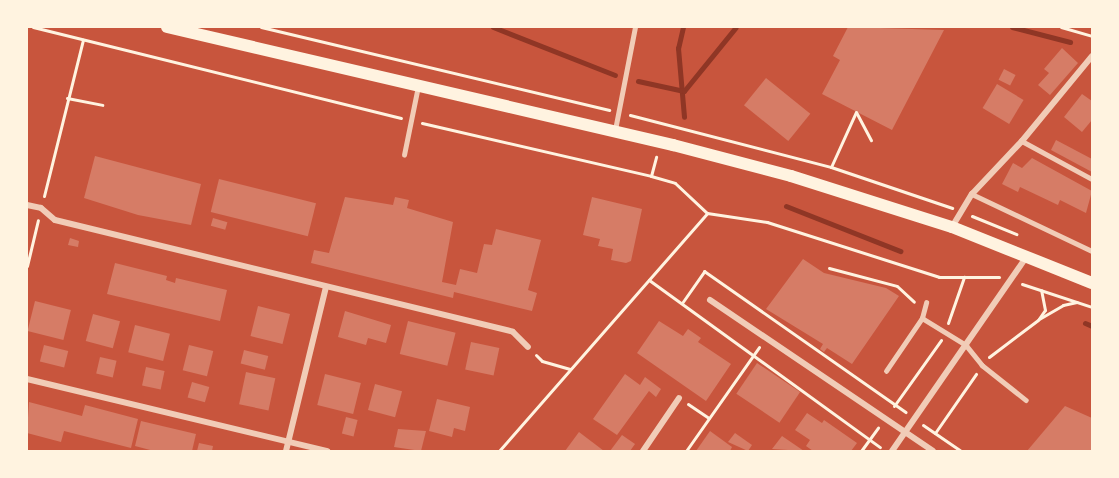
<!DOCTYPE html>
<style>
body{margin:0}
#map{position:relative;width:1119px;height:478px;overflow:hidden;background:#c8553d;font-family:Rubik,sans-serif}
div>[style]{position:absolute}
[style*='--x']{left:calc(var(--x)*1px);top:calc(var(--y)*1px);width:calc(var(--w)*1px);rotate:calc(var(--a)*1deg)}
.stream>*{height:5px;margin:-2.5px;padding:0 2.5px;transform-origin:2.5px;border-radius:2.5px;background:#8f3625}
.building>*{inset:0;background:#d67c66;transform-origin:0 0}
.path>*{height:3px;margin:-1.5px;padding:0 1.5px;transform-origin:1.5px;border-radius:1.5px;background:#fff3e0}
.service>*{height:4.5px;margin:-2.25px;padding:0 2.25px;transform-origin:2.25px;border-radius:2.25px;background:#f1ccb7}
.minor>*{height:6px;margin:-3px;padding:0 3px;transform-origin:3px;border-radius:3px;background:#f1ccb7}
.secondary>*{height:12px;margin:-6px;padding:0 6px;transform-origin:6px;border-radius:6px;background:#fff3e0}
span{translate:-50% -50%;white-space:nowrap;text-align:center;line-height:1.15;-webkit-text-stroke:5px #fff3e0;paint-order:stroke}
.frame{position:absolute;inset:0;border:28px solid #fff3e0;pointer-events:none}
</style>
<div id="map">
<div class="stream">
<i style="--x:493;--y:27;--w:131;--a:21.5"></i>
<i style="--x:683;--y:27;--w:22;--a:103"></i>
<i style="--x:678;--y:48;--w:69;--a:85"></i>
<i style="--x:1012;--y:27;--w:60;--a:14.5"></i>
<i style="--x:638;--y:81;--w:47;--a:12.3"></i>
<i style="--x:684;--y:91;--w:82;--a:-50.9"></i>
<i style="--x:786;--y:206;--w:123;--a:21.5"></i>
<i style="--x:1085;--y:323;--w:8;--a:23"></i>
</div>
<div class="building">
<i style="clip-path:polygon(848px 27px,944px 30px,892px 130px,822px 94px,840px 60px,833px 56px)"></i>
<i style="clip-path:polygon(1062px 48px,1078px 63px,1050px 95px,1038px 85px,1049px 73px,1044px 69px)"></i>
<i style="left:1004px;top:69px;width:13px;height:12px;rotate:27deg"></i>
<i style="left:766px;top:78px;width:57px;height:35px;rotate:39deg"></i>
<i style="left:997px;top:84px;width:31px;height:28px;rotate:31deg"></i>
<i style="clip-path:polygon(1082px 94px,1092px 101px,1092px 120px,1082px 132px,1064px 117px)"></i>
<i style="clip-path:polygon(1056px 140px,1092px 159px,1092px 172px,1051px 150px)"></i>
<i style="clip-path:polygon(95px 156px,201px 184px,191px 225px,138px 215px,84px 198px)"></i>
<i style="clip-path:polygon(1032px 158px,1092px 191px,1086px 213px,1060px 200px,1058px 205px,1020px 187px,1018px 192px,1002px 184px,1013px 163px,1022px 168px)"></i>
<i style="left:219px;top:179px;width:100px;height:34px;rotate:14deg"></i>
<i style="clip-path:polygon(345px 197px,393px 205px,395px 197px,409px 200px,407px 208px,453px 222px,442px 282px,456px 285px,460px 269px,477px 273px,484px 244px,492px 245px,496px 229px,541px 240px,528px 290px,537px 293px,532px 311px,454px 292px,453px 298px,311px 263px,314px 250px,329px 253px)"></i>
<i style="clip-path:polygon(592px 197px,642px 209px,631px 261px,626px 263px,611px 260px,613px 249px,598px 246px,600px 239px,583px 235px)"></i>
<i style="left:213px;top:218px;width:15px;height:8px;rotate:16deg"></i>
<i style="clip-path:polygon(70px 238px,79px 241px,78px 247px,68px 245px)"></i>
<i style="clip-path:polygon(803px 259px,824px 273px,886px 288px,899px 296px,852px 364px,827px 348px,824px 352px,820px 349px,823px 344px,766px 309px)"></i>
<i style="clip-path:polygon(115px 263px,167px 276px,166px 280px,175px 283px,176px 278px,227px 290px,220px 321px,107px 294px)"></i>
<i style="left:35px;top:301px;width:37px;height:31px;rotate:14deg"></i>
<i style="left:258px;top:306px;width:33px;height:31px;rotate:14deg"></i>
<i style="clip-path:polygon(345px 311px,391px 325px,386px 343px,368px 338px,366px 345px,338px 337px)"></i>
<i style="left:93px;top:314px;width:28px;height:28px;rotate:15deg"></i>
<i style="left:408px;top:321px;width:49px;height:34px;rotate:14deg"></i>
<i style="clip-path:polygon(659px 321px,683px 336px,688px 329px,701px 338px,698px 342px,731px 364px,706px 401px,637px 353px)"></i>
<i style="left:135px;top:325px;width:36px;height:28px;rotate:14deg"></i>
<i style="left:471px;top:342px;width:29px;height:28px;rotate:12deg"></i>
<i style="left:44px;top:345px;width:25px;height:17px;rotate:14deg"></i>
<i style="left:189px;top:345px;width:25px;height:26px;rotate:14deg"></i>
<i style="left:244px;top:350px;width:25px;height:14px;rotate:14deg"></i>
<i style="left:100px;top:357px;width:17px;height:17px;rotate:13deg"></i>
<i style="left:757px;top:363px;width:52px;height:37px;rotate:34deg"></i>
<i style="left:146px;top:367px;width:19px;height:19px;rotate:12deg"></i>
<i style="left:246px;top:372px;width:30px;height:33px;rotate:12deg"></i>
<i style="left:325px;top:374px;width:37px;height:32px;rotate:14deg"></i>
<i style="clip-path:polygon(625px 374px,640px 385px,645px 377px,661px 389px,656px 397px,649px 391px,617px 435px,593px 419px)"></i>
<i style="left:192px;top:382px;width:18px;height:16px;rotate:16deg"></i>
<i style="left:375px;top:384px;width:28px;height:27px;rotate:15deg"></i>
<i style="clip-path:polygon(437px 399px,470px 407px,465px 431px,454px 428px,452px 437px,429px 431px)"></i>
<i style="clip-path:polygon(29px 402px,82px 416px,85px 405px,138px 419px,131px 448px,64px 431px,61px 442px,27px 433px)"></i>
<i style="clip-path:polygon(1065px 406px,1092px 418px,1092px 451px,1027px 451px)"></i>
<i style="clip-path:polygon(807px 413px,822px 423px,824px 420px,857px 443px,851px 451px,813px 451px,806px 446px,810px 440px,795px 430px)"></i>
<i style="left:346px;top:417px;width:12px;height:17px;rotate:14deg"></i>
<i style="clip-path:polygon(141px 421px,196px 434px,192px 451px,154px 451px,135px 446px)"></i>
<i style="clip-path:polygon(398px 429px,426px 431px,421px 451px,394px 447px)"></i>
<i style="clip-path:polygon(710px 431px,732px 447px,730px 451px,696px 451px)"></i>
<i style="clip-path:polygon(579px 432px,604px 451px,565px 451px)"></i>
<i style="clip-path:polygon(735px 433px,752px 445px,748px 451px,728px 442px)"></i>
<i style="clip-path:polygon(622px 435px,635px 444px,630px 451px,610px 451px)"></i>
<i style="clip-path:polygon(782px 436px,804px 451px,772px 449px)"></i>
<i style="clip-path:polygon(199px 443px,213px 446px,212px 451px,197px 451px)"></i>
</div>
<div class="path">
<i style="--x:33;--y:27;--w:379;--a:13.9"></i>
<i style="--x:261;--y:27;--w:358;--a:13.4"></i>
<i style="--x:1061;--y:27;--w:32;--a:16"></i>
<i style="--x:67;--y:98;--w:36;--a:11"></i>
<i style="--x:630;--y:115;--w:208;--a:14.5"></i>
<i style="--x:831;--y:167;--w:128;--a:18.7"></i>
<i style="--x:422;--y:123;--w:235;--a:13"></i>
<i style="--x:651;--y:176;--w:25;--a:16"></i>
<i style="--x:675;--y:183;--w:44;--a:43.2"></i>
<i style="--x:707;--y:213;--w:61;--a:8.5"></i>
<i style="--x:767;--y:222;--w:181;--a:17.7"></i>
<i style="--x:939;--y:277;--w:60;--a:0"></i>
<i style="--x:831;--y:167;--w:60;--a:-65.6"></i>
<i style="--x:856;--y:112;--w:32;--a:62"></i>
<i style="--x:651;--y:176;--w:20;--a:-75"></i>
<i style="--x:44;--y:196;--w:161;--a:-76"></i>
<i style="--x:972;--y:216;--w:48;--a:22.2"></i>
<i style="--x:27;--y:266;--w:47;--a:-76.6"></i>
<i style="--x:829;--y:268;--w:70;--a:14.8"></i>
<i style="--x:897;--y:286;--w:23;--a:43"></i>
<i style="--x:649;--y:280;--w:285;--a:35.9"></i>
<i style="--x:1022;--y:284;--w:74;--a:18.2"></i>
<i style="--x:682;--y:303;--w:39;--a:-55"></i>
<i style="--x:704;--y:271;--w:246;--a:35"></i>
<i style="--x:1039;--y:319;--w:28;--a:-30"></i>
<i style="--x:1063;--y:305;--w:14;--a:-12"></i>
<i style="--x:948;--y:323;--w:49;--a:-70.8"></i>
<i style="--x:536;--y:355;--w:8;--a:45"></i>
<i style="--x:542;--y:361;--w:29;--a:16"></i>
<i style="--x:989;--y:357;--w:61;--a:-37.1"></i>
<i style="--x:1038;--y:320;--w:12;--a:-55"></i>
<i style="--x:1045;--y:310;--w:20;--a:-101"></i>
<i style="--x:688;--y:404;--w:25;--a:34"></i>
<i style="--x:894;--y:406;--w:81;--a:-54.5"></i>
<i style="--x:923;--y:425;--w:46;--a:34.4"></i>
<i style="--x:935;--y:433;--w:72;--a:-55.2"></i>
<i style="--x:499;--y:451;--w:316;--a:-48.8"></i>
<i style="--x:686;--y:451;--w:127;--a:-54.9"></i>
<i style="--x:861;--y:451;--w:29;--a:-54"></i>
</div>
<div class="service">
<i style="--x:615;--y:130;--w:105;--a:-79"></i>
<i style="--x:1022;--y:141;--w:80;--a:28.5"></i>
<i style="--x:404;--y:155;--w:70;--a:-78.5"></i>
<i style="--x:972;--y:194;--w:133;--a:25.4"></i>
<i style="--x:922;--y:318;--w:16;--a:-75"></i>
<i style="--x:886;--y:371;--w:64;--a:-55.8"></i>
<i style="--x:922;--y:318;--w:52;--a:31.5"></i>
<i style="--x:966;--y:345;--w:26;--a:51"></i>
<i style="--x:982;--y:365;--w:56;--a:38.5"></i>
</div>
<div class="minor">
<i style="--x:27;--y:205;--w:14;--a:12"></i>
<i style="--x:41;--y:208;--w:18;--a:41"></i>
<i style="--x:55;--y:220;--w:471;--a:13.7"></i>
<i style="--x:513;--y:332;--w:21;--a:45"></i>
<i style="--x:952;--y:227;--w:39;--a:-59"></i>
<i style="--x:972;--y:194;--w:73;--a:-46.7"></i>
<i style="--x:1022;--y:141;--w:110;--a:-50.5"></i>
<i style="--x:710;--y:300;--w:269;--a:34.1"></i>
<i style="--x:27;--y:379;--w:309;--a:13.5"></i>
<i style="--x:286;--y:451;--w:169;--a:-76.3"></i>
<i style="--x:643;--y:451;--w:64;--a:-55.8"></i>
<i style="--x:892;--y:451;--w:237;--a:-55.3"></i>
</div>
<div class="secondary">
<i style="--x:167;--y:27;--w:520;--a:13.13"></i>
<i style="--x:673;--y:145;--w:122;--a:14.7"></i>
<i style="--x:791;--y:176;--w:169;--a:17.6"></i>
<i style="--x:952;--y:227;--w:151;--a:21.8"></i>
</div>
<div class="frame"></div>
</div>
